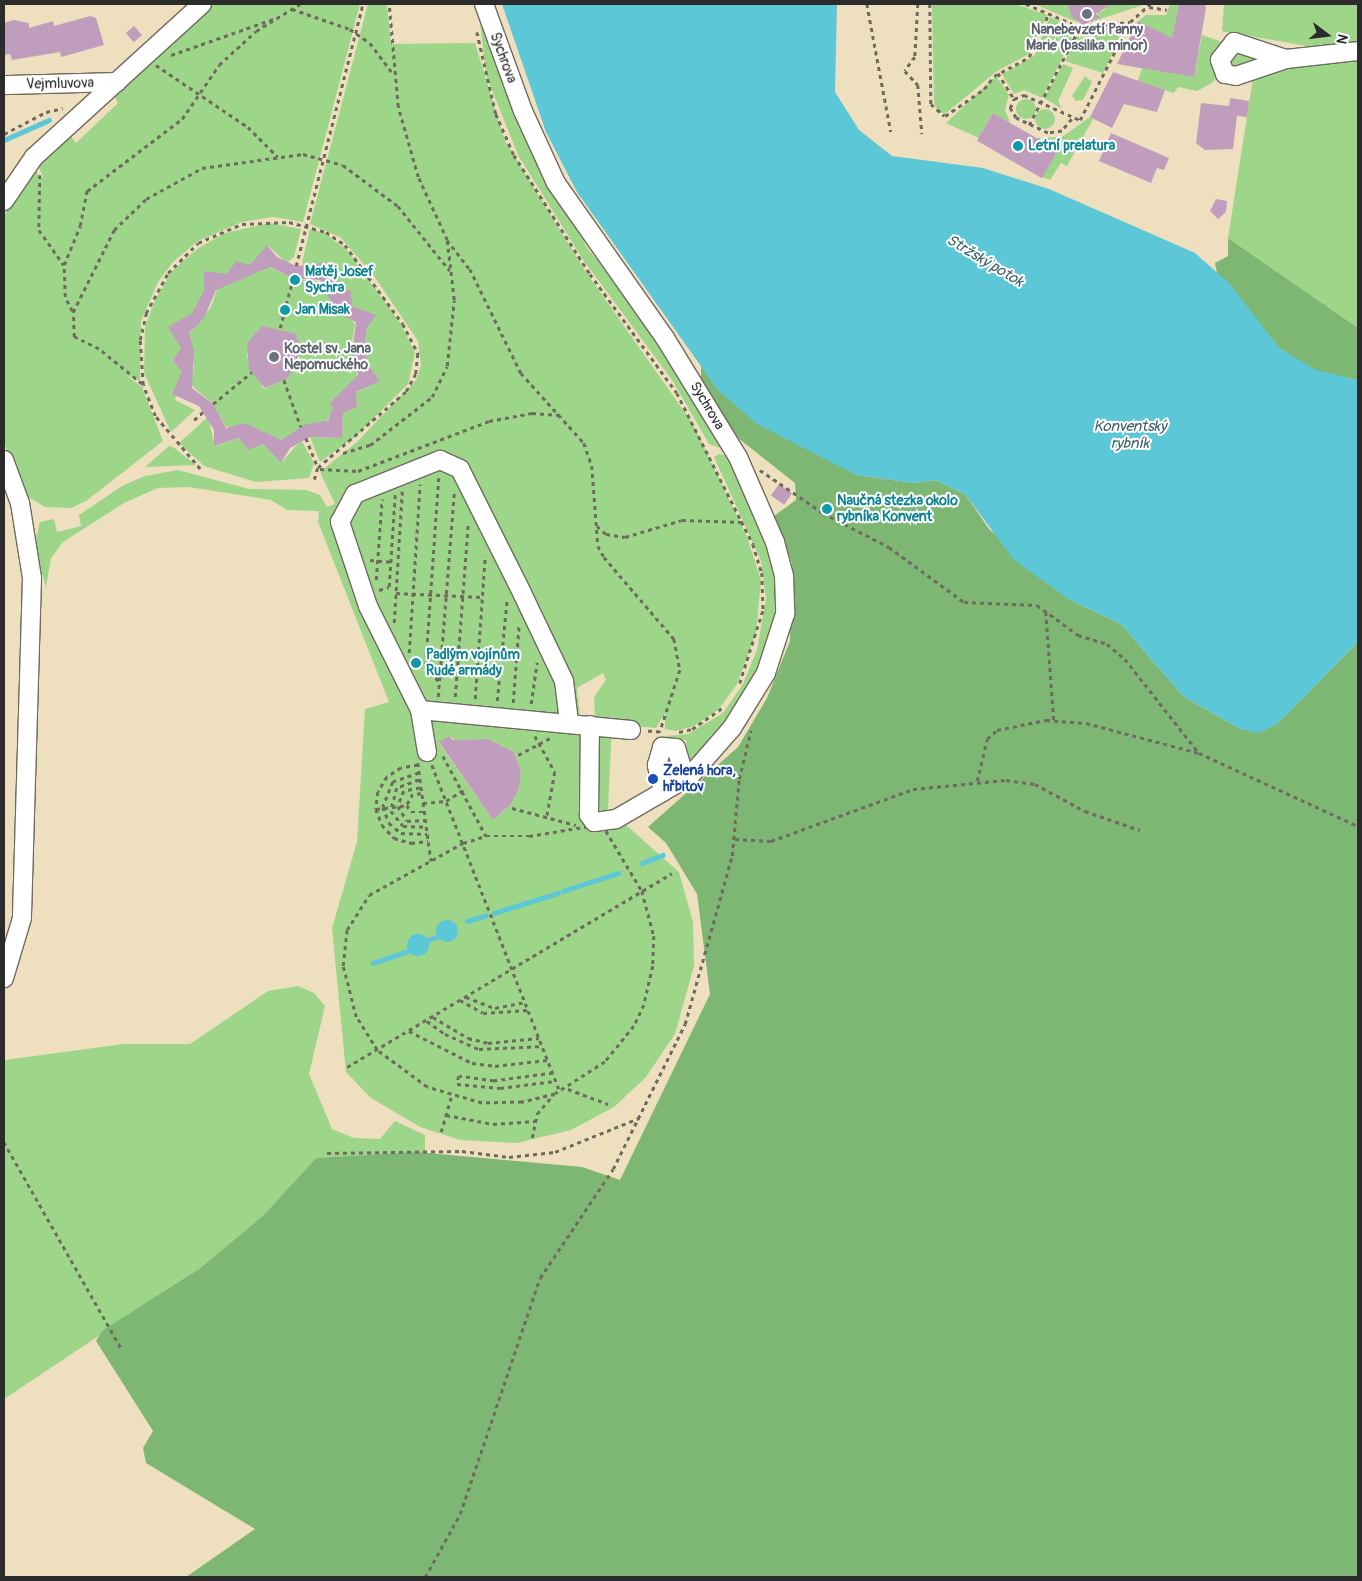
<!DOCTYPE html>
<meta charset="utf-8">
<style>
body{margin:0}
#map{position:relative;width:1362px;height:1581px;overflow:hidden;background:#eedfbf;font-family:Pangolin,sans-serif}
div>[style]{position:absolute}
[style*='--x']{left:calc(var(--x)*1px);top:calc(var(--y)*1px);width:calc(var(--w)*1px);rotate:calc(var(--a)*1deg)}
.green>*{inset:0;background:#9dd688}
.round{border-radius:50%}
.forest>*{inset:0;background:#7eb774}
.water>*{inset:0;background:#5cc7d7}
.stream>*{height:4.5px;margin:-2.25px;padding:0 2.25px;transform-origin:2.25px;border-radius:2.25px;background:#5cc7d7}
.building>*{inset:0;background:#c09dbd;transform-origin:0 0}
.path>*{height:2.5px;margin-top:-1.25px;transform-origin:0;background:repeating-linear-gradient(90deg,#6f6a5f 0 4px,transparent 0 8px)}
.roads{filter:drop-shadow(1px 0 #6f6a5f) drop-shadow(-1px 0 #6f6a5f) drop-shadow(0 1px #6f6a5f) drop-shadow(0 -1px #6f6a5f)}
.minor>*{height:18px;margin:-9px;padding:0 9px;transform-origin:9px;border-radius:9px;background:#fff}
.dots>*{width:14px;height:14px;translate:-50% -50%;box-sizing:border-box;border:2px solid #fff;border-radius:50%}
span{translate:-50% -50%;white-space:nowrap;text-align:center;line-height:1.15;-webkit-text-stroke:4px #fff;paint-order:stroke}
.worship-label{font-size:14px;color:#5b616d;font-weight:700}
.left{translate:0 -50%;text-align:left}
.street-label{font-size:14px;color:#2b2b2b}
.culture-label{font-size:14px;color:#0d838f;font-weight:700}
.transit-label{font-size:14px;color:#164399;font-weight:700}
.water-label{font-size:15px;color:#3c6267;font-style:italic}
.frame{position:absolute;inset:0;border:5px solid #2b2b2b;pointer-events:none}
.north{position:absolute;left:1302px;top:10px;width:50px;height:50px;-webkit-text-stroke:4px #fff;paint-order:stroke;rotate:105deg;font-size:14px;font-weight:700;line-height:20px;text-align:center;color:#2b2b2b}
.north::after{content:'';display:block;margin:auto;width:18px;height:22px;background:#2b2b2b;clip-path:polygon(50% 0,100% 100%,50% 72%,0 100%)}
</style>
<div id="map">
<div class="green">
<i style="clip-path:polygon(210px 4px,360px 4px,303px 222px,273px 217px,242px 222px,198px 241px,173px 262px,158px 282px,141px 321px,140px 381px,127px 376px,142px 387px,163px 441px,86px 501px,71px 508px,45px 507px,23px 494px,4px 442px,4px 218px,14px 192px,36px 168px,39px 178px,43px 177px,37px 163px,68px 133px,76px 143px,118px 103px,113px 94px,164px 45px,173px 46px,174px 42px,168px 42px)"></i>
<i style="clip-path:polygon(evenodd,368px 4px,387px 4px,391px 44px,475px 43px,505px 141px,586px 272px,693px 424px,747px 537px,761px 580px,756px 633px,737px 684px,719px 709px,694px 726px,676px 731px,665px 729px,665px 713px,656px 728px,612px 724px,608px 809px,679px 872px,693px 922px,694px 966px,675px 1034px,646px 1077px,614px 1107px,571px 1130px,517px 1143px,460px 1140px,420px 1127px,371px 1098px,346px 1072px,332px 928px,357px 842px,365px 709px,389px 702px,318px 522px,319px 511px,287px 510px,271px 500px,189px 487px,158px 488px,124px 503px,63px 542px,51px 558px,46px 587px,34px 546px,40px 522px,54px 519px,57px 532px,81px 526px,79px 515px,122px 486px,145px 476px,178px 470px,249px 489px,306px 490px,320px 495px,327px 507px,335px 504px,320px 472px,357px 442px,416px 380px,421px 365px,418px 341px,374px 276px,340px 237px,310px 224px,368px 4px,603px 673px,606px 680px,594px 697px,595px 717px,580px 716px,577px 688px,603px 673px,368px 4px,449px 736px,455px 740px,488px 739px,514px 752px,521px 772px,519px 789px,511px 804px,493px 820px,439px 743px,449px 736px)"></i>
<i style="clip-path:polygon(478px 4px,500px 75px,587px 248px,650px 324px,728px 451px,709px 444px,672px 380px,584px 261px,518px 155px,486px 75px)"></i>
<i style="clip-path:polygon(932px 4px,1016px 4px,1047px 15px,1029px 54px,997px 71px,945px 114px,937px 111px,934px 102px)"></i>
<i style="clip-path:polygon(1034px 4px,1068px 4px,1075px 10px,1071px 15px,1079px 15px,1077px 22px)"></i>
<i style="clip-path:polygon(1110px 4px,1146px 4px,1091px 22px,1089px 17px,1099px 16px,1096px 9px,1101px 12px)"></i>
<i style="clip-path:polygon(1170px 4px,1179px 4px,1169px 55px,1138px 21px,1146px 15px,1166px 15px)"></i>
<i style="clip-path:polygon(1224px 4px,1358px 4px,1358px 43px,1312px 47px,1222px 31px)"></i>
<i style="clip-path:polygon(1050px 17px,1077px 29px,1042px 98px,1024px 90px,1014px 94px,1002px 74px,1034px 56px)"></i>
<i style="clip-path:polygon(1111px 27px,1120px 38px,1103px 73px,1065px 61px,1080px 30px)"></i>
<i style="clip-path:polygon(1202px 35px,1225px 43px,1219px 75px,1212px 83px,1197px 91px,1178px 87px,1174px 93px,1138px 81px,1142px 68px,1194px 77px)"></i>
<i style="clip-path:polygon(1233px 48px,1271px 55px,1233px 71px,1227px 56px)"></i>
<i style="clip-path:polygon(1358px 59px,1358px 328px,1228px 238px,1253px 78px,1287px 66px)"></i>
<i style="clip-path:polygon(1063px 64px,1073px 68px,1058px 101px,1062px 109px,1044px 98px)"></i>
<i style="clip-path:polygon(996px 76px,1009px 95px,1005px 110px,1010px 123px,993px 113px,979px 138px,946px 123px)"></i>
<i style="clip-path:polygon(1085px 76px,1092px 82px,1083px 100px,1076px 101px,1072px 96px)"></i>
<i class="round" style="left:1016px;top:99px;width:20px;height:20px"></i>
<i class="round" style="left:1035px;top:109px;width:20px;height:20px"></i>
<i style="clip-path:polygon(1090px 117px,1093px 119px,1067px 166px,1061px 163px,1050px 180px,1042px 177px,1058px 151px,1036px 138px,1062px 137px)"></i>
<i style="clip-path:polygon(269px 223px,301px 229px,294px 257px,287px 263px,267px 245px,250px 266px,229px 273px,204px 291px,181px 349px,182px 371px,175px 400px,195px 410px,171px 432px,144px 373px,145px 327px,154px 302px,172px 271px,197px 249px,225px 233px)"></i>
<i style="clip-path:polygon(310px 229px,324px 233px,347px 250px,401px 324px,415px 353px,408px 384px,355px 437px,320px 462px,310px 437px,342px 438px,343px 412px,357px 407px,355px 393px,380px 381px,368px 365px,364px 350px,367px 328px,375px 315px,351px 306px,351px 291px,336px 288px,331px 262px,307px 268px,302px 263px)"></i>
<i style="clip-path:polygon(evenodd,269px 267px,293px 278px,321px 282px,355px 324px,352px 343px,357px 377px,326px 422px,308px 424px,281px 440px,225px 426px,213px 404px,191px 385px,194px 366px,189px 334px,211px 307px,217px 289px,269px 267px,262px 326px,296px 335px,301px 351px,287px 377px,264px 389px,247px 356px,249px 341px,262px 326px)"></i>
<i style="clip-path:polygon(208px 417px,215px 446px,240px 438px,245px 443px,262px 443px,281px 463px,301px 440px,314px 463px,309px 478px,256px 482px,204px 466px,179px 443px)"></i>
<i style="clip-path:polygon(169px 446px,173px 447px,196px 465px,145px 467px)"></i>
<i style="clip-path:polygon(719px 454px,731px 457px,775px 555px,776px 593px,773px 633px,755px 686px,694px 766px,687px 763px,686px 740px,653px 737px,688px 734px,723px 713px,743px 684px,757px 650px,766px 599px,761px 561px,714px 457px)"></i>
<i style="clip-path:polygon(298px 986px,314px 993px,325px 1006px,309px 1074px,332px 1129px,354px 1138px,380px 1139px,395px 1121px,425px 1135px,425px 1152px,316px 1158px,265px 1215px,199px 1269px,4px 1399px,4px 1060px,124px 1044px,190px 1044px,268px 991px)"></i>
</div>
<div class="forest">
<i style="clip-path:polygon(1228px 238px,1358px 328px,1358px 380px,1316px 371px,1279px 348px,1217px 273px,1215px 263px,1228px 256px)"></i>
<i style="clip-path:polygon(701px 365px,718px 390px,856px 475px,914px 483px,935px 480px,965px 494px,989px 529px,1070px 600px,1121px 624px,1183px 696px,1240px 729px,1277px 724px,1358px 642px,1358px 1577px,186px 1577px,255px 1529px,146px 1463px,143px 1448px,153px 1431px,96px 1341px,102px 1331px,199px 1269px,264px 1215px,316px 1158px,417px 1152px,582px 1167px,620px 1180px,710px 994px,697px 894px,666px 843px,648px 827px,738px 747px,767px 698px,790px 641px,792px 563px,774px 516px,796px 500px,795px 483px,738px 438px,701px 383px)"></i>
</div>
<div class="water">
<i style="clip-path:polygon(502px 4px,837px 4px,835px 92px,859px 130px,892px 156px,983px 168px,1049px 189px,1195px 253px,1230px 284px,1279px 348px,1316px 370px,1358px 380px,1358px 642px,1277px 724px,1259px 733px,1240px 729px,1183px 696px,1121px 624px,1070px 600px,1014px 560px,965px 494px,935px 480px,914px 483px,856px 475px,757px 424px,718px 390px,577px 192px,546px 132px)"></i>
<i class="round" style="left:436px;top:920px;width:22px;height:22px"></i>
<i class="round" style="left:407px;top:934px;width:22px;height:22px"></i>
</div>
<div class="stream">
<i style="--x:4;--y:140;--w:49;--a:-24"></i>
<i style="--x:642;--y:863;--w:22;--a:-21"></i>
<i style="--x:563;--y:891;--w:58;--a:-18.1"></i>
<i style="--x:494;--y:913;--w:67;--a:-17.4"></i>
<i style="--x:467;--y:921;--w:19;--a:-16"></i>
<i style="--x:427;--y:940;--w:10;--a:-17"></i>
<i style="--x:373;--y:963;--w:37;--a:-19"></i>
</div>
<div class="building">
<i style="clip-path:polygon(1068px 4px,1111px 4px,1096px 14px,1100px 17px,1083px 25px,1071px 16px)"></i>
<i style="clip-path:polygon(1179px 4px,1205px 4px,1206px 8px,1194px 77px,1117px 64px,1138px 21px,1172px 38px)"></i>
<i style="clip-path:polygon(90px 16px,96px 18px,104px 45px,61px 57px,60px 52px,12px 60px,10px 54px,4px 55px,4px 23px,14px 20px,29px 23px,29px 28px,53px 21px,54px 26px)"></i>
<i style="left:134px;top:26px;width:12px;height:11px;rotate:48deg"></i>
<i style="clip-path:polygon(1113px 72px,1165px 90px,1157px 112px,1124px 104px,1112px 128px,1090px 117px)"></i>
<i style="clip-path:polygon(1230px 98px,1249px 101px,1247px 117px,1237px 116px,1233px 149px,1205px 150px,1196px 143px,1201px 103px,1229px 106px)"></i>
<i style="left:993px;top:113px;width:75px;height:32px;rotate:30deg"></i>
<i style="clip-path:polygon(1111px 133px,1169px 158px,1164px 170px,1157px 168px,1151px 183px,1099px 161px)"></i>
<i style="clip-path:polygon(1216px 199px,1227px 201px,1226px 212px,1218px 219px,1210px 211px)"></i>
<i style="clip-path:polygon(evenodd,267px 245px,277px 257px,296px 266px,331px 262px,335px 286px,351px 291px,352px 306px,376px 315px,367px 328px,364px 350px,369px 366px,380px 381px,356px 392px,357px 407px,343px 413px,342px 438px,310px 437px,290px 448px,281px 463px,263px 444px,248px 450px,239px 438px,214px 446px,214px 430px,199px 406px,172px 394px,182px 372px,173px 360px,181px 348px,168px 327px,192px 313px,204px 291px,204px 271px,227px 274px,236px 261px,250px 265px,267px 245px,270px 267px,293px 278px,320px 280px,337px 313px,356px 322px,352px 353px,358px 375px,330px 403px,333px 407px,328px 421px,306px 424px,281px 440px,245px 423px,226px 428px,213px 404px,192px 388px,194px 351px,189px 333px,204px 318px,216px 290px,270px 267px)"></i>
<i style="clip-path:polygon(262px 326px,296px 334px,301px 351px,288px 378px,265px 388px,249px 369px,248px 357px,247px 343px)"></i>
<i style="left:779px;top:484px;width:16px;height:14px;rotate:35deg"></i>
<i style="clip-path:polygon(449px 736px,453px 740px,488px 739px,514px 752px,521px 772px,519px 789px,511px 804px,493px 820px,439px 742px)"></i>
</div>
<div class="path">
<i style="--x:867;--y:4;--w:130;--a:79.4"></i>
<i style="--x:918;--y:4;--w:53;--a:93.2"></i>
<i style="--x:915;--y:57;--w:17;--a:126"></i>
<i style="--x:905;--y:71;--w:19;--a:47"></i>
<i style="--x:918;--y:85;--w:49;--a:85.3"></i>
<i style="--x:930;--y:4;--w:100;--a:89.4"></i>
<i style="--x:931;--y:104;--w:18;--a:41"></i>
<i style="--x:945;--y:116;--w:47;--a:-34.7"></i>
<i style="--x:984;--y:89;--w:16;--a:-52"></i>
<i style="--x:994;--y:76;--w:40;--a:-28"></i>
<i style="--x:1029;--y:57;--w:48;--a:-65.6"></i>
<i style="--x:1026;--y:4;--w:59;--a:23.1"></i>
<i style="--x:1080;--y:27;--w:50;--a:-5.7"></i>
<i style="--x:1149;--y:7;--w:18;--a:9"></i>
<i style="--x:292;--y:9;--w:61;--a:19"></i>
<i style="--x:350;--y:29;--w:24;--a:35"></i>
<i style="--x:370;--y:43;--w:39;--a:53"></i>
<i style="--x:477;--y:32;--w:84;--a:77"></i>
<i style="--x:496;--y:114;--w:45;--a:66.3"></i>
<i style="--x:514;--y:155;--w:141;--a:57.4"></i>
<i style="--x:590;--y:274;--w:147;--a:53.8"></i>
<i style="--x:677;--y:393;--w:169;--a:63.3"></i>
<i style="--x:753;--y:544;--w:30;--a:73"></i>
<i style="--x:762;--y:573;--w:38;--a:88"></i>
<i style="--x:763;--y:611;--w:76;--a:107.7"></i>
<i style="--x:171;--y:55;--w:111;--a:-19.4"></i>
<i style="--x:156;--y:65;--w:111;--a:34"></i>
<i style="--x:248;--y:127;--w:42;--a:45"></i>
<i style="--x:998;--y:73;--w:31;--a:58"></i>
<i style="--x:1072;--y:119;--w:16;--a:130"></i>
<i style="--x:1062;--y:131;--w:14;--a:172"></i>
<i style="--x:1048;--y:133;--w:35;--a:-155"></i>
<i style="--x:1016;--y:118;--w:12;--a:-121"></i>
<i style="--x:1010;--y:108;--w:10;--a:-66"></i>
<i style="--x:1014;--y:99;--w:11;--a:-22"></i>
<i style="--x:1024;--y:95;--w:61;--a:24.1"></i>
<i style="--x:1080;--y:120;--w:110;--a:-63"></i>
<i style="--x:1130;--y:22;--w:27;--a:-42"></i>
<i style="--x:1029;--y:125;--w:110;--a:-62.5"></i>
<i style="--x:4;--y:134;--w:47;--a:-27.6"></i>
<i style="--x:46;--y:112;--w:17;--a:-13"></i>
<i style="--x:40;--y:175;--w:55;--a:91"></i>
<i style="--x:39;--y:230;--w:43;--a:54.5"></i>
<i style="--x:447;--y:240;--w:37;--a:52"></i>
<i style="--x:470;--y:269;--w:116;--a:63.9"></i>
<i style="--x:521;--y:373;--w:94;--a:48"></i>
<i style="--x:584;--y:443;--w:24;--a:71"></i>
<i style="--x:592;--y:466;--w:80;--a:85.7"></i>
<i style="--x:598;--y:546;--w:13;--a:61"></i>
<i style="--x:604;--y:557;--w:108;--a:49.5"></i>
<i style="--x:674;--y:639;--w:32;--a:79"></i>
<i style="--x:680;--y:670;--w:65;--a:107.9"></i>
<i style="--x:660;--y:732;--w:14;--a:-176"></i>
<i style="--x:296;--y:266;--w:270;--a:-75.7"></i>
<i style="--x:72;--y:311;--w:16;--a:-117"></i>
<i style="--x:65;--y:297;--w:32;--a:-92"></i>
<i style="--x:64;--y:265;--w:42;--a:-67.7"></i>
<i style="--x:80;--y:226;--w:36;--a:-79"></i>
<i style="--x:87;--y:191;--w:119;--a:-37.2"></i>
<i style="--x:182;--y:119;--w:65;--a:-55.6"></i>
<i style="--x:219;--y:65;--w:50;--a:-42.6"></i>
<i style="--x:256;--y:31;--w:52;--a:-31.5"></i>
<i style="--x:280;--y:328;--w:52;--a:-75.4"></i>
<i style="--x:284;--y:380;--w:50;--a:70.1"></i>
<i style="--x:142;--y:384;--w:55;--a:-140.9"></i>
<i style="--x:99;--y:349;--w:28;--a:-154"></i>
<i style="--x:74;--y:337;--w:25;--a:-92"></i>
<i style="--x:73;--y:312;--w:92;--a:-63.4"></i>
<i style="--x:114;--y:230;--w:45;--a:-44.1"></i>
<i style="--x:146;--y:199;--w:64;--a:-29"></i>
<i style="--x:202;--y:168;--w:102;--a:-7.9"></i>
<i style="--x:303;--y:154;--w:41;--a:15.4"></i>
<i style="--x:343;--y:165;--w:69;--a:36.7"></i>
<i style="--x:398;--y:206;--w:83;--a:51.3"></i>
<i style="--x:213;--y:404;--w:50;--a:-39.4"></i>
<i style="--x:194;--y:420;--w:12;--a:-42"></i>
<i style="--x:306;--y:438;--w:32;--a:68"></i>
<i style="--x:343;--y:453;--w:28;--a:-17"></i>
<i style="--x:370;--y:445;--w:78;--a:-37.7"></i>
<i style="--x:432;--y:397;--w:34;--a:-64"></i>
<i style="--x:447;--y:366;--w:66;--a:-83.9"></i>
<i style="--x:454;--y:300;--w:60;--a:-96.7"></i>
<i style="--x:447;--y:240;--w:69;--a:-114.7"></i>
<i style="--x:418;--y:177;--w:73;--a:-105.9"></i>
<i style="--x:398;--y:107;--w:103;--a:-95"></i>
<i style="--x:200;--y:469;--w:70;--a:-130.3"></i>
<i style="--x:155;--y:416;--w:33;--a:-111"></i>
<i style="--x:143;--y:385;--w:45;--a:-93.8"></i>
<i style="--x:140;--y:340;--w:28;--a:-77"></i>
<i style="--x:146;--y:313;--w:46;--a:-61.2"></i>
<i style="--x:168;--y:273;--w:42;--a:-45"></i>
<i style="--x:198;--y:243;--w:48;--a:-23.4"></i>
<i style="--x:242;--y:224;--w:47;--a:-2.4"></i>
<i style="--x:289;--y:222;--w:38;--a:15"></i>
<i style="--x:326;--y:232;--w:23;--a:34"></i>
<i style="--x:345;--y:245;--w:98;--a:53.7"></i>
<i style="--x:403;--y:324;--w:34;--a:63"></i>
<i style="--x:418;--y:354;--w:20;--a:96"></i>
<i style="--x:416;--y:374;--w:21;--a:119"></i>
<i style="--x:406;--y:392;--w:116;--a:139.2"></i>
<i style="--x:318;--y:468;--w:14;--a:107"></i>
<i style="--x:320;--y:469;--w:38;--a:3"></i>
<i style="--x:358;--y:471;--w:140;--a:-20.9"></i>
<i style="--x:489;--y:421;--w:44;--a:-10.5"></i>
<i style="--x:532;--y:413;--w:31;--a:4"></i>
<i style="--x:760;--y:470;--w:76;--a:34.3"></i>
<i style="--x:823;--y:513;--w:74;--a:27.3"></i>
<i style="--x:889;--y:547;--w:93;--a:36.3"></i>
<i style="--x:964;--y:602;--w:73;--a:2.4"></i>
<i style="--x:1037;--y:605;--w:51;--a:36.2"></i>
<i style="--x:1078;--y:635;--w:30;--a:17"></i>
<i style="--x:1107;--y:644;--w:23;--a:40"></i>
<i style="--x:1125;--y:659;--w:120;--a:51.8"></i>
<i style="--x:439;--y:478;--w:187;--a:94"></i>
<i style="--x:426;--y:665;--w:23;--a:52"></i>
<i style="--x:597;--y:526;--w:12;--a:42"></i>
<i style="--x:606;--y:534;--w:19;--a:9"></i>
<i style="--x:625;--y:537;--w:59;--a:-16.6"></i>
<i style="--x:682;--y:520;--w:61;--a:1.9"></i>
<i style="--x:370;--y:560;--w:21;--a:5"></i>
<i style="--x:376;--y:580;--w:81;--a:-85.8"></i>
<i style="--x:379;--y:590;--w:10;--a:-17"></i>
<i style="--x:389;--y:587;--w:93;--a:-86.3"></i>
<i style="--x:396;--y:593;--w:86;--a:2.7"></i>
<i style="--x:1046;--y:612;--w:109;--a:85.8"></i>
<i style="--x:394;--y:623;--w:132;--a:-86.5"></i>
<i style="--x:409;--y:653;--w:169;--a:-86.3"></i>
<i style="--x:438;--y:697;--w:205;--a:-85.5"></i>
<i style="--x:455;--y:697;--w:174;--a:-85.7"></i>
<i style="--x:475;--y:699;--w:144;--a:-86"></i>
<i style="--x:497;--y:701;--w:102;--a:-84.4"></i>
<i style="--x:513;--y:703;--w:79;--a:-85.7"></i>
<i style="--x:531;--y:704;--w:42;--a:-81.9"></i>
<i style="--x:679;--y:732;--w:13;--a:-13"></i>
<i style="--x:692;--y:729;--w:40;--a:-34.9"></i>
<i style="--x:535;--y:736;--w:41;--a:60.9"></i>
<i style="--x:555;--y:772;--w:45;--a:100.3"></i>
<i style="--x:518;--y:755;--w:36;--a:-28"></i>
<i style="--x:443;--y:756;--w:91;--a:61.7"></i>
<i style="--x:418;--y:763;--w:99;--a:82.4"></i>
<i style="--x:418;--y:765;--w:17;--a:170"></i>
<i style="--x:401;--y:768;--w:17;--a:147"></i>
<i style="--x:387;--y:777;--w:17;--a:121"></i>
<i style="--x:378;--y:792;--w:17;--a:97"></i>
<i style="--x:376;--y:809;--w:17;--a:69"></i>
<i style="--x:382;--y:825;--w:18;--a:47"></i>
<i style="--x:394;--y:838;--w:18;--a:16"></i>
<i style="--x:411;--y:843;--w:17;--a:-7"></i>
<i style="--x:432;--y:765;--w:351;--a:68.6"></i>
<i style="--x:419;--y:773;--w:28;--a:161"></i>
<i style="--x:393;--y:782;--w:27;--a:112"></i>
<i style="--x:383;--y:807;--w:17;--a:69"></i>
<i style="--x:389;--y:823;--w:16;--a:40"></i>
<i style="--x:401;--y:833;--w:26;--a:2"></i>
<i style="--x:419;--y:780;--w:23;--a:160"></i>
<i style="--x:397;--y:788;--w:24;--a:105"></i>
<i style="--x:391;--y:811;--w:19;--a:51"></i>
<i style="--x:403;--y:826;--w:23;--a:2"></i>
<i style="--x:977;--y:781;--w:43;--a:-76.6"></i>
<i style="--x:987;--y:739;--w:13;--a:-42"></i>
<i style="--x:997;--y:730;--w:50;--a:-11.5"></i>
<i style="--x:1046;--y:720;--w:40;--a:4.3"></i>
<i style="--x:1086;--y:723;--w:117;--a:14.9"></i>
<i style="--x:1199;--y:753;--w:175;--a:24.7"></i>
<i style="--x:420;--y:788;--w:16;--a:169"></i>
<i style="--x:404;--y:791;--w:16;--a:112"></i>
<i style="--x:398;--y:806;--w:17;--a:59"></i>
<i style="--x:407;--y:821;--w:18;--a:-3"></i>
<i style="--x:421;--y:794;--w:8;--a:180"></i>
<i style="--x:413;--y:794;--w:13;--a:119"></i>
<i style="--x:407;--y:805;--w:8;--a:60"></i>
<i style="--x:411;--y:812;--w:12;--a:0"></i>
<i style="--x:423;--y:803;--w:23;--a:-5"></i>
<i style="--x:446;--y:801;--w:24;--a:-33"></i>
<i style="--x:512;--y:808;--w:66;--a:14.9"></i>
<i style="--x:376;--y:809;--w:31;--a:-7"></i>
<i style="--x:602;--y:824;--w:78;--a:59.2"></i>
<i style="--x:642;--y:891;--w:47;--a:75.1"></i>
<i style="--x:654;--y:936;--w:30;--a:92"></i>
<i style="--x:653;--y:966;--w:40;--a:103"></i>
<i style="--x:644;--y:1005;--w:23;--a:115"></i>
<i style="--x:634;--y:1026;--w:46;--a:128.9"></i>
<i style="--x:605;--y:1062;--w:59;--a:147.4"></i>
<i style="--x:555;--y:1094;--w:34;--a:166"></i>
<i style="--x:522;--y:1102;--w:40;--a:178.6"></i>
<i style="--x:482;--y:1103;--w:57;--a:-163.8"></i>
<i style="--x:427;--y:1087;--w:62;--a:-143.5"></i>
<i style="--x:377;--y:1050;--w:39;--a:-122"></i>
<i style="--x:356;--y:1017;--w:53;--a:-104.3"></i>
<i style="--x:343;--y:966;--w:36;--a:-84"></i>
<i style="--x:347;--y:930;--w:41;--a:-57.8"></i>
<i style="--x:369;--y:895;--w:107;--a:-29"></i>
<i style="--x:463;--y:843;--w:24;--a:-17"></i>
<i style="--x:486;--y:836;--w:43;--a:0"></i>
<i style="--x:529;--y:836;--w:74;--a:-9.3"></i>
<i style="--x:735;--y:839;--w:36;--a:3"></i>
<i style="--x:771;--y:841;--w:151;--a:-20.1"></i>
<i style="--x:913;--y:789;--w:93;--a:-5.5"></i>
<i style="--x:1006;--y:780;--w:29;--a:8"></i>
<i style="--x:1035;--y:784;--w:57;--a:28.4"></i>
<i style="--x:1085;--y:811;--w:58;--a:19.1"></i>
<i style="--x:466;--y:997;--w:31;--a:21"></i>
<i style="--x:495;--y:1008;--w:31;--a:-11"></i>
<i style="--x:460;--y:1000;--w:26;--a:29"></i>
<i style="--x:483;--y:1013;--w:45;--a:-3.8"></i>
<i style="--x:433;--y:1017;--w:41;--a:31"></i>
<i style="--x:468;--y:1038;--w:21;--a:14"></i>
<i style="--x:488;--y:1043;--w:51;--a:-5.6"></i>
<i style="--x:427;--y:1021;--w:22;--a:36"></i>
<i style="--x:445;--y:1034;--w:37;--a:24"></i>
<i style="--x:479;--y:1049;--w:63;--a:-2.7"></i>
<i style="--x:409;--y:1031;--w:71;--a:26.9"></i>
<i style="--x:472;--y:1063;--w:23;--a:7"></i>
<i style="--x:495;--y:1066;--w:53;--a:-6.5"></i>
<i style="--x:347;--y:1067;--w:378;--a:-30.8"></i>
<i style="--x:553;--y:1073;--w:60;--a:172.3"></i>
<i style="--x:494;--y:1081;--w:35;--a:-172"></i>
<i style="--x:459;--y:1076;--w:8;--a:104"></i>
<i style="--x:457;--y:1084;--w:43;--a:5.3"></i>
<i style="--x:500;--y:1088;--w:55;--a:-7.3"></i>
<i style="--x:568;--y:1089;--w:43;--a:20.6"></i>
<i style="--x:446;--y:1115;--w:48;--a:10.8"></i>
<i style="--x:493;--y:1124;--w:42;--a:-4.1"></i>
<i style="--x:441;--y:1132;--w:36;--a:-74"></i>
<i style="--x:532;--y:1138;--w:25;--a:-78"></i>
<i style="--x:537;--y:1114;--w:25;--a:-50"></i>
<i style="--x:4;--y:1142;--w:239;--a:60.4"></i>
<i style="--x:327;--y:1153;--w:135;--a:-0.8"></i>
<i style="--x:462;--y:1151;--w:47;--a:7.3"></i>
<i style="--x:509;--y:1157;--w:46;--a:-6.2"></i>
<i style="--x:555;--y:1152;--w:91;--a:-22"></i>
<i style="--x:425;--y:1577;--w:72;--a:-60.9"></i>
<i style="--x:460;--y:1514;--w:249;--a:-71.3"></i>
<i style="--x:540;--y:1278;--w:131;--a:-56.2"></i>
<i style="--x:613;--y:1169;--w:162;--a:-63.6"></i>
<i style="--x:685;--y:1024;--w:174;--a:-74.4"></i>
<i style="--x:732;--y:856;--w:77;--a:-84.8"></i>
<i style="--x:739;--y:779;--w:50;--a:-76.2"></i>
</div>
<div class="roads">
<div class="minor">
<i style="--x:484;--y:4;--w:114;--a:70"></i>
<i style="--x:523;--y:111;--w:79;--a:65.4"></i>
<i style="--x:556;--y:183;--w:189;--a:54.9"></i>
<i style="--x:665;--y:338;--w:140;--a:58.5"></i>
<i style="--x:738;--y:457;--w:93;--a:66.5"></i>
<i style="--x:775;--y:542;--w:35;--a:75"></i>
<i style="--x:784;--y:576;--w:38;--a:88"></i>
<i style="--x:785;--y:614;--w:62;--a:107.9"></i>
<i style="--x:766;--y:673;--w:65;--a:121.7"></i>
<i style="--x:732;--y:728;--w:64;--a:131.2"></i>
<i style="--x:690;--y:776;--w:86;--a:149.8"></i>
<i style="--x:616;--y:819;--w:22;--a:172"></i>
<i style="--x:594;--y:822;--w:9;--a:-126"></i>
<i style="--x:589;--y:815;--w:90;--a:-89.4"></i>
<i style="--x:1286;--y:59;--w:55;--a:-161.9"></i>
<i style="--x:1234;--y:42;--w:23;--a:128"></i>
<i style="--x:1220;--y:60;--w:15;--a:70"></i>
<i style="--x:1225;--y:74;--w:11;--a:10"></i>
<i style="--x:1236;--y:76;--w:53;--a:-18.8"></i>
<i style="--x:1286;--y:59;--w:72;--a:-6.3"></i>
<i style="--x:4;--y:85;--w:113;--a:-1.5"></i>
<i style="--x:4;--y:201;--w:53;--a:-55.7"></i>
<i style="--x:34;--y:157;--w:227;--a:-42.3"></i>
<i style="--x:4;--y:460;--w:46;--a:69.6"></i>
<i style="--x:20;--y:503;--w:76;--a:80.9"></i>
<i style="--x:32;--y:578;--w:340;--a:91.7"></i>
<i style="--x:22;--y:918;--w:63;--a:106.7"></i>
<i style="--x:420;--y:710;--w:212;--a:5.4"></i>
<i style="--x:427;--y:752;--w:43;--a:-99.5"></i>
<i style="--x:420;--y:710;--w:116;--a:-116.6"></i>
<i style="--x:368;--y:606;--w:89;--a:-108.4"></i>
<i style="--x:340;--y:522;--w:32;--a:-62"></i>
<i style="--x:355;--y:494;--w:92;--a:-21.8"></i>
<i style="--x:440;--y:460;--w:22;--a:24"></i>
<i style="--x:460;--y:469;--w:139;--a:63.4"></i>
<i style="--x:522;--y:593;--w:98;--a:64.5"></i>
<i style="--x:564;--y:681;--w:41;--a:83"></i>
<i style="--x:663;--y:792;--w:28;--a:-103"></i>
<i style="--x:657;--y:765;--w:19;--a:-74"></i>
<i style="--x:662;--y:747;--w:14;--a:4"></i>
<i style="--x:676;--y:748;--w:21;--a:73"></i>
<i style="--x:682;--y:768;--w:11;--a:45"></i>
</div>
</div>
<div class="dots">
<i style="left:1087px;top:14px;background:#6b7280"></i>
<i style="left:1018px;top:146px;background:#0f9aa8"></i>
<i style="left:295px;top:280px;background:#0f9aa8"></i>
<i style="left:285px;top:310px;background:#0f9aa8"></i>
<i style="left:274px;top:357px;background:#6b7280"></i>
<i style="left:827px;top:509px;background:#0f9aa8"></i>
<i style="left:416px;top:663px;background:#0f9aa8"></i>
<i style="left:653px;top:779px;background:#1a4fb4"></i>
</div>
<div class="worship-label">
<span style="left:1087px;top:38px">Nanebevzetí Panny<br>Marie (basilika minor)</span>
<span class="left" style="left:284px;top:357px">Kostel sv. Jana<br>Nepomuckého</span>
</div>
<div class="street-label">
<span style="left:503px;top:58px;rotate:70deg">Sychrova</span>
<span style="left:60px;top:84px;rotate:-1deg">Vejmluvova</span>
<span style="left:707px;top:406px;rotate:59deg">Sychrova</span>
</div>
<div class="culture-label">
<span class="left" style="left:1028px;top:146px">Letní prelatura</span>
<span class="left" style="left:305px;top:280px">Matěj Josef<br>Sychra</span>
<span class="left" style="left:295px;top:310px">Jan Misak</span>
<span class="left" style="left:837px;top:509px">Naučná stezka okolo<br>rybníka Konvent</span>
<span class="left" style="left:426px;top:663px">Padlým vojínům<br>Rudé armády</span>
</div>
<div class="transit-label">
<span class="left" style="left:663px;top:779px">Zelená hora,<br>hřbitov</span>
</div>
<div class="water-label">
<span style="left:985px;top:261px;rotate:31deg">Stržský potok</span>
<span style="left:1130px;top:435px">Konventský<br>rybník</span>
</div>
<div class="frame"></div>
<div class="north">N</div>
</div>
